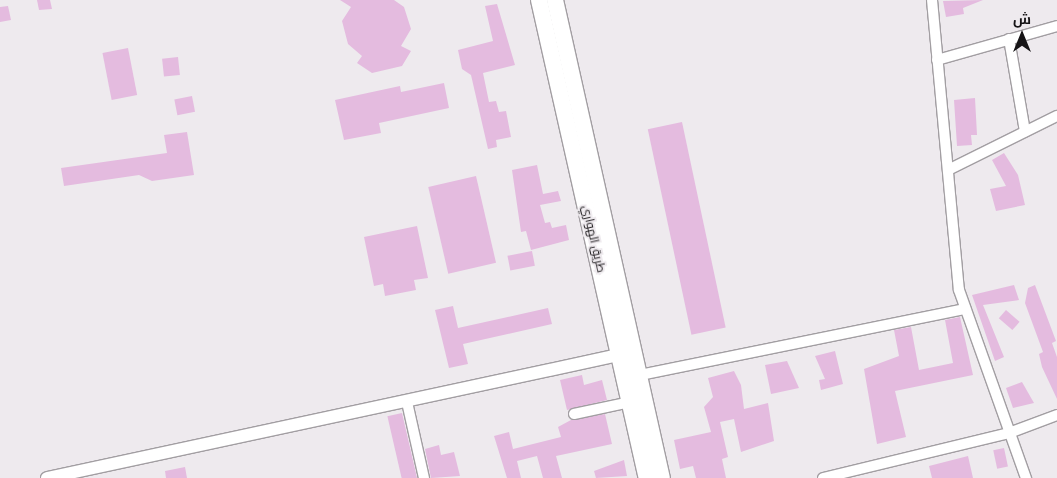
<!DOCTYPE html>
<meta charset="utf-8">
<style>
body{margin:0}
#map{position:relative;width:1057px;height:478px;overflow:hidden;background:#eeeaee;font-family:Signika,Cairo,sans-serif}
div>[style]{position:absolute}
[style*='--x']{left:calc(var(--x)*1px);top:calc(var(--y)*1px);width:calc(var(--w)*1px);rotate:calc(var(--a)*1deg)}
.building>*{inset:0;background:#e4bbdf;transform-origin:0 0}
.roads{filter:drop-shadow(1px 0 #a29ea2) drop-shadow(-1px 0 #a29ea2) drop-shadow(0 1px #a29ea2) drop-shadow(0 -1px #a29ea2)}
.minor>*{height:10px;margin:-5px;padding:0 5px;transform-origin:5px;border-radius:5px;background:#fff}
.tertiary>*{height:12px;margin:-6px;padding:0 6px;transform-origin:6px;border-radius:6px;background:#fff}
.trunk>*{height:16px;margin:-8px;padding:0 8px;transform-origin:8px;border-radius:8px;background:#fff}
span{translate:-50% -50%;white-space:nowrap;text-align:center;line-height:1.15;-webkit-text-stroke:4px #eeeaee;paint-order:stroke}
.street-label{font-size:12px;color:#161416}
.north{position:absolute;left:997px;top:10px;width:50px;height:50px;-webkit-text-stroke:4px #eeeaee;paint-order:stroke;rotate:0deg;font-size:14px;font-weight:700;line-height:20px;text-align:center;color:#161416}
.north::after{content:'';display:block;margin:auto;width:18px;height:22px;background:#161416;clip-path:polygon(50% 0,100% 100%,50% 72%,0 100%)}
</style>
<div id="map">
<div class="building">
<i style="clip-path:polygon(37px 0,50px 0,52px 9px,39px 10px)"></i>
<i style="clip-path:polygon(340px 0,394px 0,404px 7px,411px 29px,401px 46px,411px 51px,402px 66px,372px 73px,357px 63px,362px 56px,348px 44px,342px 21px,351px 7px)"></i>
<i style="clip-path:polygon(983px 0,963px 8px,964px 14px,946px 17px,943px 1px)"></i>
<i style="clip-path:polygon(497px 4px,515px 65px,483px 73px,489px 102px,496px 101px,499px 112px,506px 111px,511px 137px,496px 140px,497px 147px,488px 149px,471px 75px,462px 69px,458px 50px,493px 41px,485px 6px)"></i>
<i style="clip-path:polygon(8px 6px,11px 20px,0 22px,0 7px)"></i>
<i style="left:128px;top:48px;width:48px;height:26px;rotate:79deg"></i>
<i style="left:178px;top:57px;width:18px;height:16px;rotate:84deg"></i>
<i style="clip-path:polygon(444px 83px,449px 108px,379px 123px,381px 133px,344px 140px,335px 100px,400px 86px,401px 92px)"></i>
<i style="left:192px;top:96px;width:16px;height:18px;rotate:79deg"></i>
<i style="clip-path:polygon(975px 98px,977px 135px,971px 135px,972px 145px,957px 146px,954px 100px)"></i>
<i style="left:682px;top:122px;width:210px;height:35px;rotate:78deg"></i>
<i style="clip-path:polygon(187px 132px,194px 175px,152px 181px,139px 175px,64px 186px,61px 168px,167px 153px,164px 135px)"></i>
<i style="clip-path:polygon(1004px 153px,1018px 175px,1025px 205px,996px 211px,990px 189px,1006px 186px,992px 160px)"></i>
<i style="clip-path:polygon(537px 165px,543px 194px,558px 191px,561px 201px,540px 205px,545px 223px,550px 222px,552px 228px,566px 225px,569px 240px,531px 250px,526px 231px,521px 232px,512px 170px)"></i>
<i style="left:476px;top:176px;width:89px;height:49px;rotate:77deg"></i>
<i style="clip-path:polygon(417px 226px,428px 278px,414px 280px,416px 290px,385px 296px,383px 284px,374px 286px,364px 237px)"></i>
<i style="left:532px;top:251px;width:15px;height:25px;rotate:79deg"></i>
<i style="clip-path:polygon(1014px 285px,1019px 300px,983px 305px,1004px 357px,995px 361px,972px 295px)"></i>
<i style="clip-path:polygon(1035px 285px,1056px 341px,1052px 343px,1057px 357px,1057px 399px,1042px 367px,1039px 354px,1043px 352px,1025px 303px,1028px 288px)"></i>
<i style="clip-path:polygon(453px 306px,458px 328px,548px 308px,552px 324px,463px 344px,468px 364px,449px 368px,435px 310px)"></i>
<i style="left:1006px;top:310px;width:18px;height:11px;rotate:41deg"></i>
<i style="clip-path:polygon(960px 317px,973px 375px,895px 391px,906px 437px,877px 444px,864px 369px,899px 356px,894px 330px,911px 327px,919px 370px,953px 363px,945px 320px)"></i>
<i style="clip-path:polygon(835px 351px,843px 384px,821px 390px,819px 380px,825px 379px,815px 356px)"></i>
<i style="clip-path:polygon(787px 361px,799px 388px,771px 394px,765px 365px)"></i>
<i style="clip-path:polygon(734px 371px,741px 385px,744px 409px,768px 403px,774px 441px,741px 452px,734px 419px,720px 422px,728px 457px,722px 459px,726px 478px,696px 478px,693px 466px,680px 469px,674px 440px,711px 432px,704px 407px,713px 397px,708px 378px)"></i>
<i style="clip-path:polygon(582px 375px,584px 385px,602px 380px,607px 400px,567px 410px,560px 380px)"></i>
<i style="clip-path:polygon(1022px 382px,1034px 403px,1013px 408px,1006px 388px)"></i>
<i style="left:402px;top:413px;width:67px;height:15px;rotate:77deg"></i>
<i style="clip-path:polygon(605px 414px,612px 444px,556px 456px,562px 478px,543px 478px,537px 456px,517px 461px,521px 478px,507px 478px,494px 436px,509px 432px,513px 449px,561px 437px,558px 427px,571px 420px)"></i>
<i style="clip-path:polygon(439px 445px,441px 455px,454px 452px,460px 476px,431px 478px,425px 449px)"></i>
<i style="left:1004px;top:448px;width:19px;height:11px;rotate:78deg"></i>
<i style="clip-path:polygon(968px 456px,973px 478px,932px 478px,929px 466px)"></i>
<i style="clip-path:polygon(624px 460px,627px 476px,596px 478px,594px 471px)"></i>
<i style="clip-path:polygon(185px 467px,187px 478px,166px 478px,165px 471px)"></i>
</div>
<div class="roads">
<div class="minor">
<i style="--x:932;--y:0;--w:291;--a:84.7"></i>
<i style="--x:959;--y:290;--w:200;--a:70.4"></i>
<i style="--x:1009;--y:39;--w:94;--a:80.2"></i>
<i style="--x:937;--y:60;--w:125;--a:-15.8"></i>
<i style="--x:948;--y:170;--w:122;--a:-26.4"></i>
<i style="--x:640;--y:375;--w:332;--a:-11.5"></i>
<i style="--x:407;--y:402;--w:78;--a:77.4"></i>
<i style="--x:574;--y:414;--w:57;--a:-12.1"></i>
<i style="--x:823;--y:478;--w:191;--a:-13.6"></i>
<i style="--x:1009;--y:433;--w:51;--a:-20.6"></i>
</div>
<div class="tertiary">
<i style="--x:47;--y:478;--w:585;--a:-12.14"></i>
</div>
<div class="trunk">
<i style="--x:539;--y:0;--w:490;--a:77.3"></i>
<i style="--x:555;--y:0;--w:490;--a:77.4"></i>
</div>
</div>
<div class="street-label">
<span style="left:593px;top:239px;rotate:77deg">طريق الهواري</span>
</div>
<div class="north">ش</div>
</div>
